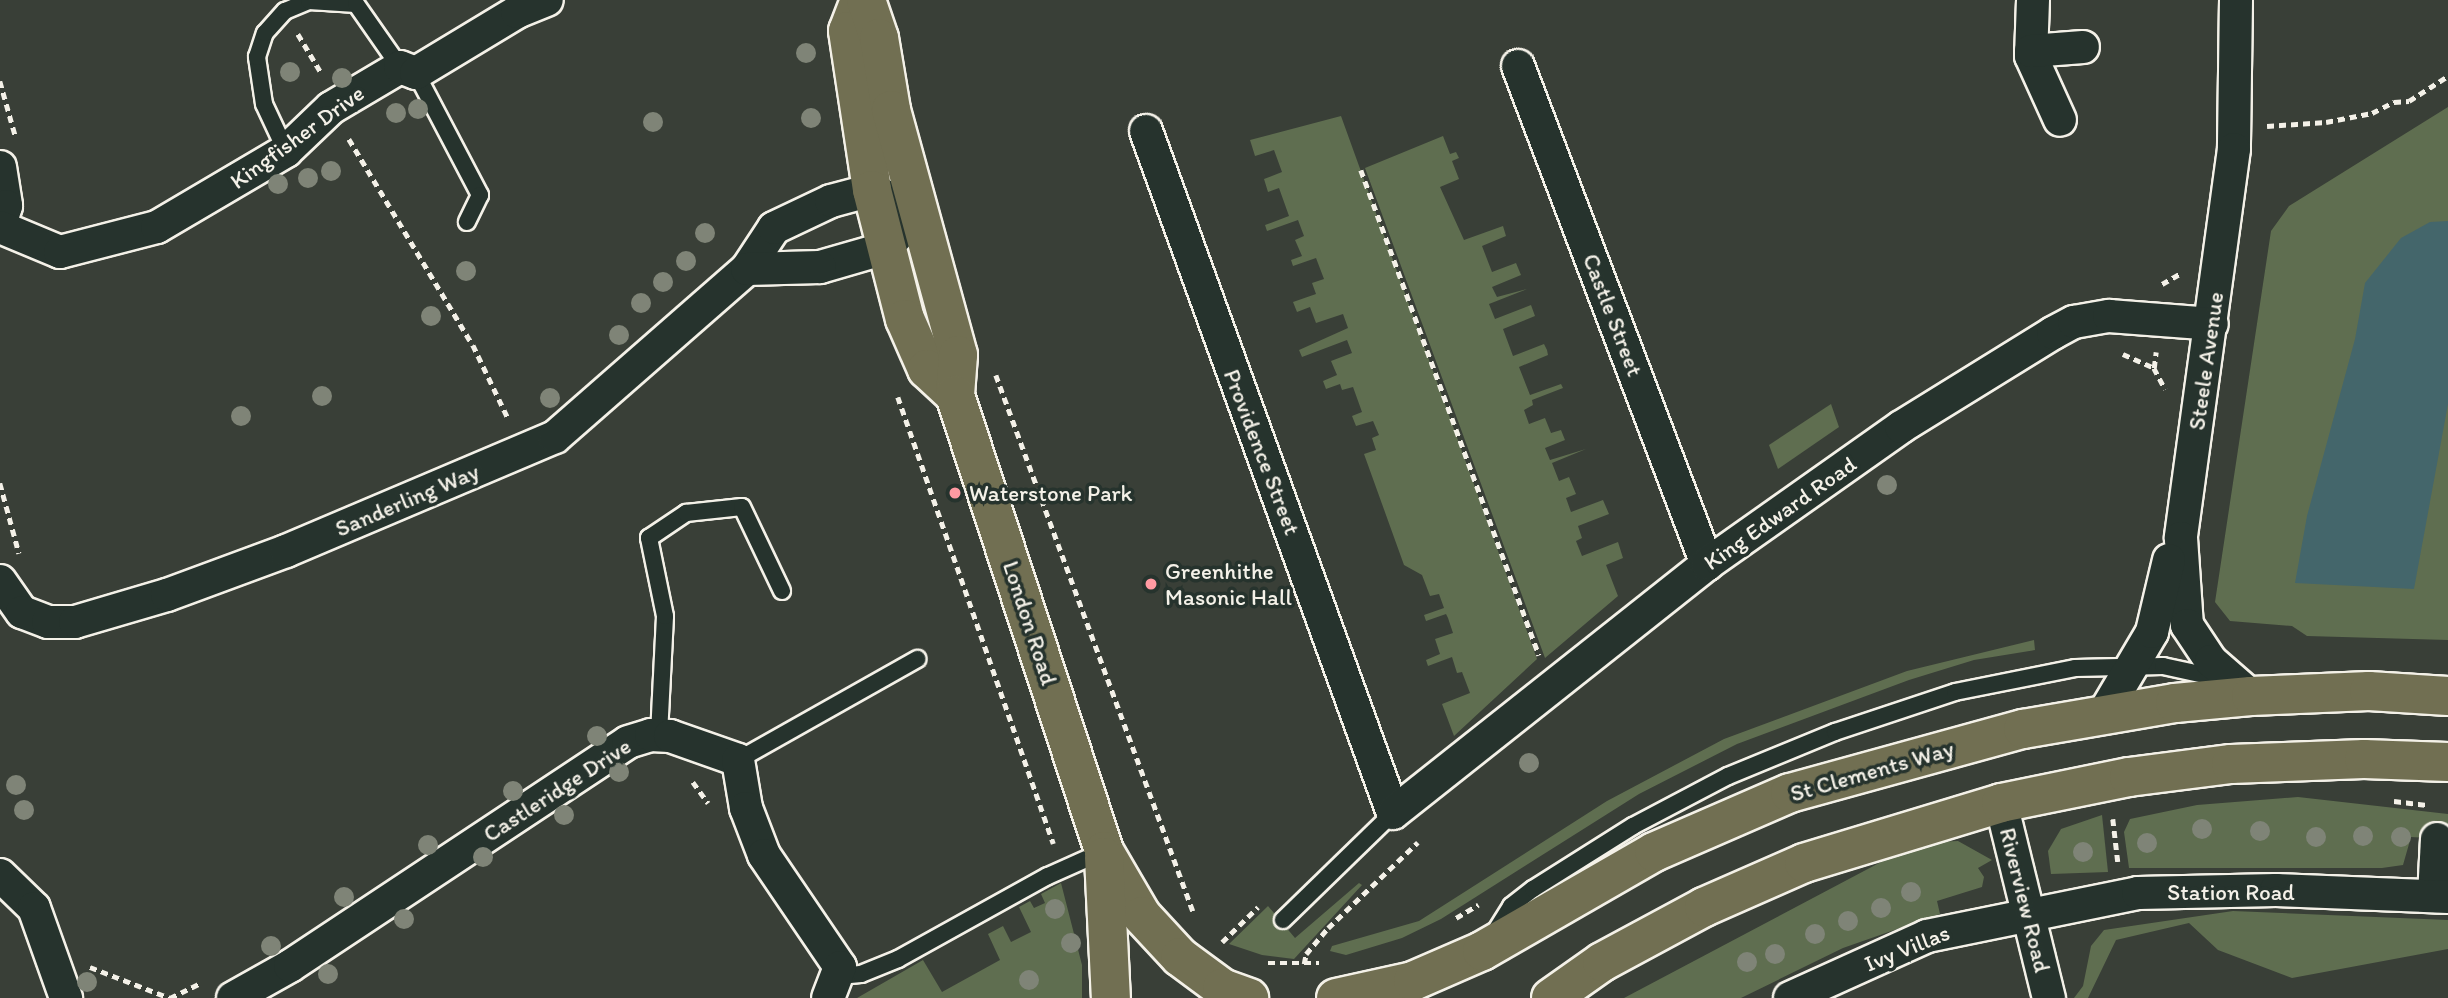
<!DOCTYPE html>
<style>
body{margin:0}
#map{position:relative;width:2448px;height:998px;overflow:hidden;background:#393f37;font-family:Itim,sans-serif}
div>[style]{position:absolute}
[style*='--x']{left:calc(var(--x)*1px);top:calc(var(--y)*1px);width:calc(var(--w)*1px);rotate:calc(var(--a)*1deg)}
.green>*{inset:0;background:#5f6e50}
.water>*{inset:0;background:#44666b}
.path>*{height:4.5px;margin-top:-2.25px;transform-origin:0;background:repeating-linear-gradient(90deg,#f4f1e8 0 7px,transparent 0 12px)}
.roads{filter:drop-shadow(2px 0 #f4f1e8) drop-shadow(-2px 0 #f4f1e8) drop-shadow(0 2px #f4f1e8) drop-shadow(0 -2px #f4f1e8)}
.lane>*{height:16px;margin:-8px;padding:0 8px;transform-origin:8px;border-radius:8px;background:#26332d}
.street>*{height:32px;margin:-16px;padding:0 16px;transform-origin:16px;border-radius:16px;background:#26332d}
.primary>*{height:38px;margin:-19px;padding:0 19px;transform-origin:19px;border-radius:19px;background:#716f52}
.trees>*{width:20px;height:20px;margin:-10px;border-radius:50%;background:#7f8477}
.dots>*{width:19px;height:19px;translate:-50% -50%;box-sizing:border-box;border:4px solid #26332d;border-radius:50%}
span{translate:-50% -50%;white-space:nowrap;text-align:center;line-height:1.15;-webkit-text-stroke:7px #26332d;paint-order:stroke}
.street-label{font-size:23px;color:#f4f1e8}
.poi-label{font-size:23px;color:#f4f1e8}
.left{translate:0 -50%;text-align:left}
</style>
<div id="map">
<div class="green">
<i style="clip-path:polygon(2448px 107px,2448px 640px,2307px 636px,2292px 626px,2230px 621px,2215px 602px,2271px 231px,2289px 206px)"></i>
<i style="clip-path:polygon(1341px 116px,1537px 659px,1454px 736px,1442px 704px,1470px 693px,1462px 672px,1457px 673px,1452px 657px,1428px 666px,1426px 660px,1440px 654px,1435px 639px,1453px 633px,1448px 618px,1446px 614px,1426px 621px,1424px 615px,1444px 608px,1439px 594px,1430px 596px,1422px 575px,1404px 565px,1364px 454px,1376px 450px,1372px 438px,1379px 435px,1373px 421px,1356px 426px,1352px 416px,1362px 412px,1353px 387px,1342px 390px,1340px 384px,1326px 389px,1323px 381px,1337px 375px,1331px 361px,1352px 353px,1347px 340px,1302px 357px,1299px 350px,1348px 328px,1343px 314px,1316px 323px,1310px 307px,1297px 312px,1293px 302px,1316px 294px,1312px 283px,1324px 279px,1316px 258px,1293px 266px,1291px 260px,1302px 256px,1295px 240px,1304px 236px,1298px 220px,1267px 231px,1265px 225px,1289px 216px,1279px 188px,1268px 192px,1264px 179px,1282px 172px,1274px 150px,1255px 156px,1250px 140px)"></i>
<i style="clip-path:polygon(1443px 136px,1450px 154px,1456px 152px,1459px 158px,1452px 161px,1459px 179px,1440px 187px,1464px 240px,1503px 226px,1506px 236px,1482px 246px,1492px 272px,1516px 263px,1521px 275px,1492px 287px,1497px 297px,1527px 289px,1489px 304px,1495px 319px,1531px 305px,1535px 316px,1503px 329px,1513px 356px,1544px 344px,1547px 350px,1548px 355px,1519px 367px,1530px 395px,1561px 384px,1563px 388px,1532px 400px,1533px 405px,1524px 410px,1529px 424px,1545px 418px,1551px 433px,1561px 430px,1565px 440px,1545px 448px,1550px 460px,1586px 449px,1552px 463px,1559px 481px,1569px 477px,1576px 494px,1566px 498px,1571px 512px,1603px 500px,1609px 514px,1578px 526px,1582px 538px,1576px 541px,1582px 556px,1618px 542px,1623px 558px,1606px 565px,1618px 596px,1545px 658px,1365px 168px)"></i>
<i style="clip-path:polygon(1831px 404px,1839px 427px,1778px 469px,1769px 445px)"></i>
<i style="clip-path:polygon(2034px 640px,2035px 650px,1974px 660px,1909px 680px,1737px 744px,1639px 794px,1441px 919px,1402px 938px,1346px 955px,1330px 951px,1332px 946px,1419px 921px,1607px 801px,1724px 739px,1907px 671px)"></i>
<i style="clip-path:polygon(2298px 797px,2448px 814px,2448px 839px,2411px 837px,2403px 865px,2382px 868px,2129px 868px,2124px 832px,2130px 819px,2197px 805px)"></i>
<i style="clip-path:polygon(2102px 815px,2108px 872px,2051px 874px,2048px 851px,2061px 829px)"></i>
<i style="clip-path:polygon(1958px 841px,1992px 860px,1978px 868px,1984px 877px,1982px 887px,1937px 901px,1940px 914px,1843px 948px,1741px 998px,1624px 998px,1881px 862px,1934px 842px)"></i>
<i style="clip-path:polygon(1061px 883px,1082px 965px,1082px 998px,857px 998px,923px 960px,942px 992px,1000px 960px,988px 934px,1003px 926px,1011px 942px,1031px 932px,1019px 907px,1030px 901px,1034px 908px,1045px 903px,1041px 894px)"></i>
<i style="clip-path:polygon(1359px 883px,1362px 885px,1294px 959px,1262px 955px,1229px 944px,1268px 906px,1295px 938px)"></i>
<i style="clip-path:polygon(2233px 911px,2448px 920px,2448px 949px,2292px 978px,2218px 950px,2189px 923px,2116px 940px,2088px 998px,2074px 998px,2083px 986px,2091px 946px,2104px 930px)"></i>
</div>
<div class="water">
<i style="clip-path:polygon(2448px 221px,2448px 404px,2414px 589px,2295px 583px,2307px 516px,2355px 339px,2365px 283px,2401px 238px,2430px 222px)"></i>
</div>
<div class="path">
<i style="--x:298;--y:34;--w:47;--a:59"></i>
<i style="--x:0;--y:81;--w:59;--a:74.3"></i>
<i style="--x:2267;--y:126;--w:59;--a:-3.9"></i>
<i style="--x:2326;--y:122;--w:47;--a:-11.1"></i>
<i style="--x:2372;--y:113;--w:25;--a:-27"></i>
<i style="--x:2394;--y:102;--w:15;--a:-4"></i>
<i style="--x:2409;--y:101;--w:46;--a:-32.7"></i>
<i style="--x:349;--y:139;--w:240;--a:59"></i>
<i style="--x:473;--y:345;--w:83;--a:64.4"></i>
<i style="--x:1361;--y:170;--w:517;--a:69.85"></i>
<i style="--x:2162;--y:284;--w:22;--a:-30"></i>
<i style="--x:2123;--y:354;--w:34;--a:24"></i>
<i style="--x:2154;--y:368;--w:24;--a:62"></i>
<i style="--x:2154;--y:368;--w:16;--a:-83"></i>
<i style="--x:996;--y:375;--w:571;--a:69.82"></i>
<i style="--x:898;--y:397;--w:473;--a:70.8"></i>
<i style="--x:0;--y:483;--w:73;--a:74.8"></i>
<i style="--x:693;--y:782;--w:26;--a:54"></i>
<i style="--x:2394;--y:801;--w:33;--a:7"></i>
<i style="--x:2113;--y:819;--w:43;--a:83.4"></i>
<i style="--x:1456;--y:918;--w:26;--a:-31"></i>
<i style="--x:1222;--y:942;--w:50;--a:-44.2"></i>
<i style="--x:1268;--y:963;--w:51;--a:0"></i>
<i style="--x:1304;--y:964;--w:10;--a:-79"></i>
<i style="--x:1306;--y:954;--w:34;--a:-50"></i>
<i style="--x:1328;--y:928;--w:124;--a:-43.7"></i>
<i style="--x:90;--y:967;--w:86;--a:21.2"></i>
<i style="--x:170;--y:998;--w:34;--a:-26"></i>
</div>
<div class="roads">
<div class="lane">
<i style="--x:416;--y:73;--w:138;--a:62.3"></i>
<i style="--x:480;--y:195;--w:30;--a:116"></i>
<i style="--x:286;--y:151;--w:52;--a:-115.1"></i>
<i style="--x:264;--y:104;--w:48;--a:-98.5"></i>
<i style="--x:257;--y:57;--w:25;--a:-72"></i>
<i style="--x:265;--y:33;--w:30;--a:-48"></i>
<i style="--x:285;--y:11;--w:26;--a:-23"></i>
<i style="--x:309;--y:1;--w:47;--a:3.7"></i>
<i style="--x:356;--y:4;--w:77;--a:55.1"></i>
<i style="--x:659;--y:735;--w:119;--a:-87.1"></i>
<i style="--x:665;--y:616;--w:80;--a:-101.6"></i>
<i style="--x:649;--y:538;--w:45;--a:-34"></i>
<i style="--x:686;--y:513;--w:56;--a:-6.1"></i>
<i style="--x:742;--y:507;--w:93;--a:64.5"></i>
<i style="--x:738;--y:760;--w:206;--a:-29.4"></i>
<i style="--x:1283;--y:920;--w:153;--a:-44.2"></i>
<i style="--x:1495;--y:932;--w:31;--a:-58"></i>
<i style="--x:1511;--y:906;--w:28;--a:-38"></i>
<i style="--x:1533;--y:889;--w:118;--a:-32.2"></i>
<i style="--x:1633;--y:826;--w:107;--a:-27.8"></i>
<i style="--x:1728;--y:776;--w:116;--a:-22.4"></i>
<i style="--x:1835;--y:732;--w:126;--a:-18.4"></i>
<i style="--x:1955;--y:692;--w:122;--a:-11.3"></i>
<i style="--x:2075;--y:668;--w:88;--a:-1.3"></i>
<i style="--x:2163;--y:666;--w:56;--a:12.3"></i>
<i style="--x:839;--y:976;--w:22;--a:-5"></i>
<i style="--x:861;--y:974;--w:40;--a:-22"></i>
<i style="--x:898;--y:959;--w:171;--a:-29"></i>
<i style="--x:1048;--y:876;--w:61;--a:-24.1"></i>
</div>
<div class="street">
<i style="--x:2033;--y:0;--w:56;--a:92"></i>
<i style="--x:2031;--y:56;--w:70;--a:65.6"></i>
<i style="--x:2236;--y:0;--w:149;--a:90.8"></i>
<i style="--x:2234;--y:149;--w:393;--a:97.8"></i>
<i style="--x:2181;--y:538;--w:87;--a:86.1"></i>
<i style="--x:2187;--y:625;--w:43;--a:56.3"></i>
<i style="--x:2211;--y:661;--w:53;--a:41.2"></i>
<i style="--x:2031;--y:51;--w:52;--a:-4.4"></i>
<i style="--x:1518;--y:66;--w:533;--a:69.22"></i>
<i style="--x:1146;--y:131;--w:725;--a:70.09"></i>
<i style="--x:1393;--y:813;--w:401;--a:-38.4"></i>
<i style="--x:1707;--y:564;--w:237;--a:-35.2"></i>
<i style="--x:1901;--y:427;--w:179;--a:-31.7"></i>
<i style="--x:2053;--y:333;--w:24;--a:-28"></i>
<i style="--x:2074;--y:322;--w:36;--a:-10"></i>
<i style="--x:2109;--y:316;--w:103;--a:4.4"></i>
<i style="--x:0;--y:167;--w:39;--a:81"></i>
<i style="--x:6;--y:206;--w:20;--a:108"></i>
<i style="--x:0;--y:227;--w:65;--a:22.6"></i>
<i style="--x:60;--y:252;--w:100;--a:-14.5"></i>
<i style="--x:157;--y:227;--w:150;--a:-30.5"></i>
<i style="--x:286;--y:151;--w:62;--a:-43.7"></i>
<i style="--x:331;--y:108;--w:80;--a:-30.7"></i>
<i style="--x:400;--y:67;--w:17;--a:21"></i>
<i style="--x:416;--y:73;--w:118;--a:-31.1"></i>
<i style="--x:517;--y:12;--w:32;--a:-22"></i>
<i style="--x:0;--y:581;--w:38;--a:55"></i>
<i style="--x:22;--y:612;--w:28;--a:21"></i>
<i style="--x:48;--y:622;--w:27;--a:0"></i>
<i style="--x:75;--y:622;--w:96;--a:-16.4"></i>
<i style="--x:167;--y:595;--w:127;--a:-20.3"></i>
<i style="--x:286;--y:551;--w:292;--a:-23"></i>
<i style="--x:555;--y:437;--w:255;--a:-41.2"></i>
<i style="--x:747;--y:269;--w:49;--a:-56.6"></i>
<i style="--x:774;--y:228;--w:63;--a:-25.3"></i>
<i style="--x:831;--y:201;--w:42;--a:-15"></i>
<i style="--x:872;--y:190;--w:51;--a:24.1"></i>
<i style="--x:919;--y:211;--w:50;--a:131.7"></i>
<i style="--x:886;--y:248;--w:69;--a:163.9"></i>
<i style="--x:820;--y:267;--w:73;--a:178.4"></i>
<i style="--x:2103;--y:715;--w:96;--a:-59.4"></i>
<i style="--x:2152;--y:632;--w:74;--a:-76.7"></i>
<i style="--x:2001;--y:803;--w:201;--a:76.2"></i>
<i style="--x:0;--y:875;--w:47;--a:44.1"></i>
<i style="--x:34;--y:908;--w:96;--a:70.4"></i>
<i style="--x:2434;--y:896;--w:57;--a:-87"></i>
<i style="--x:233;--y:998;--w:65;--a:-29.3"></i>
<i style="--x:290;--y:966;--w:405;--a:-33.5"></i>
<i style="--x:628;--y:742;--w:24;--a:-17"></i>
<i style="--x:651;--y:735;--w:19;--a:3"></i>
<i style="--x:670;--y:736;--w:72;--a:19.4"></i>
<i style="--x:738;--y:760;--w:49;--a:80.5"></i>
<i style="--x:746;--y:808;--w:50;--a:69"></i>
<i style="--x:764;--y:855;--w:135;--a:55.8"></i>
<i style="--x:840;--y:967;--w:33;--a:111"></i>
<i style="--x:1790;--y:998;--w:150;--a:-24.3"></i>
<i style="--x:1927;--y:936;--w:215;--a:-11.5"></i>
<i style="--x:2138;--y:893;--w:138;--a:-1.2"></i>
<i style="--x:2276;--y:890;--w:172;--a:2.3"></i>
</div>
<div class="primary">
<i style="--x:860;--y:0;--w:33;--a:111"></i>
<i style="--x:848;--y:31;--w:161;--a:81.4"></i>
<i style="--x:872;--y:190;--w:133;--a:75.7"></i>
<i style="--x:905;--y:319;--w:55;--a:66.3"></i>
<i style="--x:927;--y:369;--w:38;--a:43"></i>
<i style="--x:866;--y:0;--w:40;--a:71.1"></i>
<i style="--x:879;--y:38;--w:73;--a:80.5"></i>
<i style="--x:891;--y:110;--w:254;--a:74.7"></i>
<i style="--x:958;--y:355;--w:40;--a:94.3"></i>
<i style="--x:955;--y:395;--w:480;--a:71.9"></i>
<i style="--x:1104;--y:851;--w:75;--a:59.7"></i>
<i style="--x:1142;--y:916;--w:56;--a:47.2"></i>
<i style="--x:1180;--y:957;--w:52;--a:36.4"></i>
<i style="--x:1222;--y:988;--w:29;--a:20"></i>
<i style="--x:1104;--y:857;--w:141;--a:87.2"></i>
<i style="--x:1336;--y:998;--w:79;--a:-12.4"></i>
<i style="--x:1413;--y:981;--w:75;--a:-23.5"></i>
<i style="--x:1482;--y:951;--w:198;--a:-29.9"></i>
<i style="--x:1654;--y:852;--w:148;--a:-23.5"></i>
<i style="--x:1790;--y:793;--w:242;--a:-15.4"></i>
<i style="--x:2023;--y:729;--w:154;--a:-9.7"></i>
<i style="--x:2175;--y:703;--w:76;--a:-5.3"></i>
<i style="--x:2251;--y:696;--w:118;--a:-2.4"></i>
<i style="--x:2369;--y:691;--w:79;--a:3.6"></i>
<i style="--x:1551;--y:998;--w:62;--a:-35.2"></i>
<i style="--x:1602;--y:962;--w:116;--a:-28.3"></i>
<i style="--x:1704;--y:907;--w:109;--a:-23.7"></i>
<i style="--x:1804;--y:863;--w:206;--a:-16.9"></i>
<i style="--x:2001;--y:803;--w:131;--a:-11.5"></i>
<i style="--x:2129;--y:777;--w:103;--a:-7.3"></i>
<i style="--x:2231;--y:764;--w:133;--a:-2.2"></i>
<i style="--x:2364;--y:759;--w:84;--a:2"></i>
</div>
</div>
<div class="trees">
<i style="left:806px;top:53px"></i>
<i style="left:290px;top:72px"></i>
<i style="left:342px;top:78px"></i>
<i style="left:418px;top:109px"></i>
<i style="left:396px;top:113px"></i>
<i style="left:811px;top:118px"></i>
<i style="left:653px;top:122px"></i>
<i style="left:331px;top:171px"></i>
<i style="left:308px;top:178px"></i>
<i style="left:278px;top:184px"></i>
<i style="left:705px;top:233px"></i>
<i style="left:686px;top:261px"></i>
<i style="left:466px;top:271px"></i>
<i style="left:663px;top:282px"></i>
<i style="left:641px;top:303px"></i>
<i style="left:431px;top:316px"></i>
<i style="left:619px;top:335px"></i>
<i style="left:322px;top:396px"></i>
<i style="left:550px;top:398px"></i>
<i style="left:241px;top:416px"></i>
<i style="left:1887px;top:485px"></i>
<i style="left:597px;top:736px"></i>
<i style="left:1529px;top:763px"></i>
<i style="left:619px;top:772px"></i>
<i style="left:16px;top:785px"></i>
<i style="left:513px;top:791px"></i>
<i style="left:24px;top:810px"></i>
<i style="left:564px;top:815px"></i>
<i style="left:2202px;top:829px"></i>
<i style="left:2260px;top:831px"></i>
<i style="left:2363px;top:836px"></i>
<i style="left:2316px;top:837px"></i>
<i style="left:2401px;top:837px"></i>
<i style="left:2147px;top:843px"></i>
<i style="left:428px;top:845px"></i>
<i style="left:2083px;top:852px"></i>
<i style="left:483px;top:857px"></i>
<i style="left:1911px;top:892px"></i>
<i style="left:344px;top:897px"></i>
<i style="left:1881px;top:908px"></i>
<i style="left:1055px;top:909px"></i>
<i style="left:404px;top:919px"></i>
<i style="left:1848px;top:921px"></i>
<i style="left:1815px;top:934px"></i>
<i style="left:1071px;top:943px"></i>
<i style="left:271px;top:946px"></i>
<i style="left:1775px;top:954px"></i>
<i style="left:1747px;top:962px"></i>
<i style="left:328px;top:974px"></i>
<i style="left:1029px;top:980px"></i>
<i style="left:87px;top:982px"></i>
</div>
<div class="dots">
<i style="left:955px;top:493px;background:#ff9aa2"></i>
<i style="left:1151px;top:584px;background:#ff9aa2"></i>
</div>
<div class="street-label">
<span style="left:297px;top:137px;rotate:-36deg">Kingfisher Drive</span>
<span style="left:1613px;top:315px;rotate:69deg">Castle Street</span>
<span style="left:2206px;top:361px;rotate:-82deg">Steele Avenue</span>
<span style="left:1262px;top:452px;rotate:69deg">Providence Street</span>
<span style="left:407px;top:500px;rotate:-23deg">Sanderling Way</span>
<span style="left:1780px;top:513px;rotate:-35deg">King Edward Road</span>
<span style="left:1030px;top:623px;rotate:72deg">London Road</span>
<span style="left:1872px;top:771px;rotate:-16deg">St Clements Way</span>
<span style="left:557px;top:790px;rotate:-33deg">Castleridge Drive</span>
<span style="left:2231px;top:892px">Station Road</span>
<span style="left:2025px;top:900px;rotate:76deg">Riverview Road</span>
<span style="left:1907px;top:948px;rotate:-22deg">Ivy Villas</span>
</div>
<div class="poi-label">
<span class="left" style="left:969px;top:493px">Waterstone Park</span>
<span class="left" style="left:1165px;top:584px">Greenhithe<br>Masonic Hall</span>
</div>
</div>
